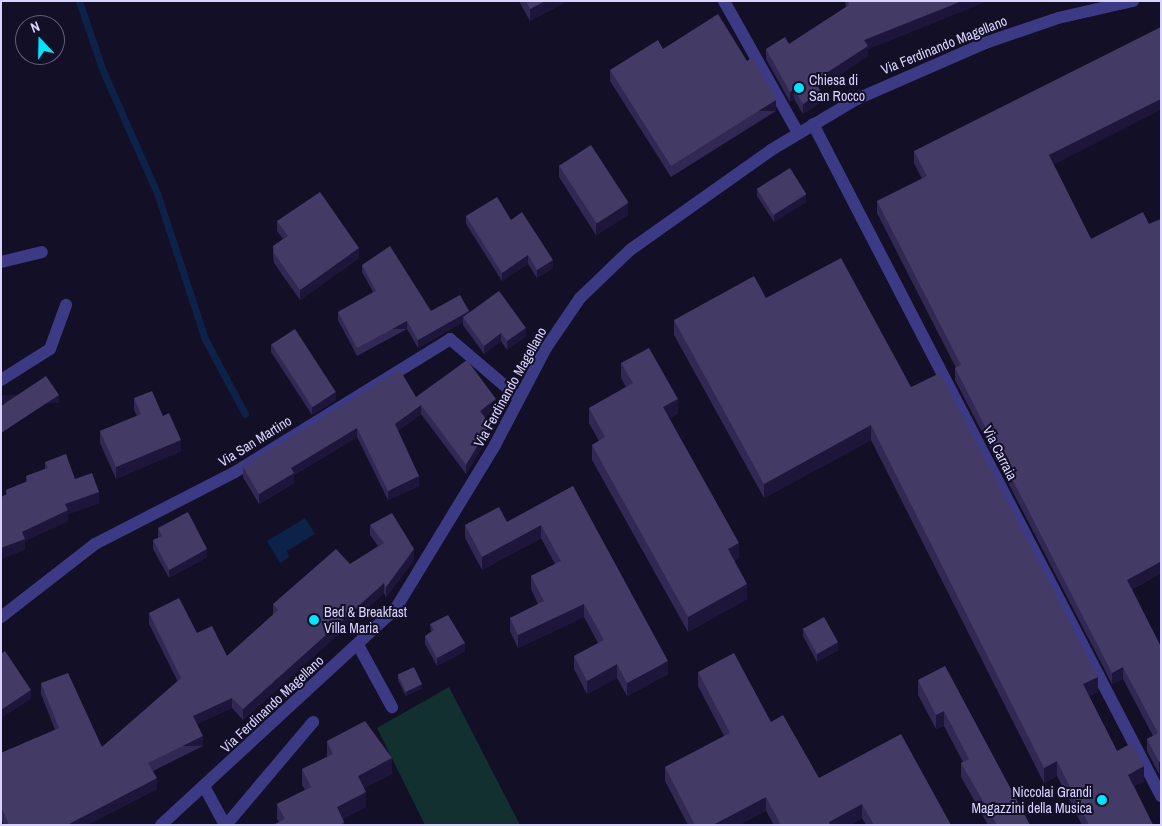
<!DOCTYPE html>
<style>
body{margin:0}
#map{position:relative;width:1162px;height:826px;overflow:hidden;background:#130f26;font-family:"Archivo Narrow",sans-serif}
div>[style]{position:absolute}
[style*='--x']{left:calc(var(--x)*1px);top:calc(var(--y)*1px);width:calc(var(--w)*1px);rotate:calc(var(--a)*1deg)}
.green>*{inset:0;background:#12302f}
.water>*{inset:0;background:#0c2248}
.stream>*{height:7px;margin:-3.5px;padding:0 3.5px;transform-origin:3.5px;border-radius:3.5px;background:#0c2248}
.service>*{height:12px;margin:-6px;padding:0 6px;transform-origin:6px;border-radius:6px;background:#3d3a85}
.minor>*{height:12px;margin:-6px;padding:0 6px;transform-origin:6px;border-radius:6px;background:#3d3a85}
.wall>*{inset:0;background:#312854}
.shaded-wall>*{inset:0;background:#1d163a;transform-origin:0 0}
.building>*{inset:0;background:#433a66;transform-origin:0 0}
.dots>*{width:14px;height:14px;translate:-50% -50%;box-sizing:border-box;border:2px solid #130f26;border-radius:50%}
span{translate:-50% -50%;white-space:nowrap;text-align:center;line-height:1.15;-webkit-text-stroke:4px #130f26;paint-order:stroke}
.street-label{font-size:14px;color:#d9d4ff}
.poi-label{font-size:14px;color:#d9d4ff}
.left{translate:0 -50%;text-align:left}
.right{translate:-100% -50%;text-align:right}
.frame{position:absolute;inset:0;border:2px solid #d9d4ff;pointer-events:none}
.north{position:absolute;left:15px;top:15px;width:50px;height:50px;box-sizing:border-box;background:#130f26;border:1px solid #625e7d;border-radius:50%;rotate:339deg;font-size:14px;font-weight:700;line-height:20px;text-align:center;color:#d9d4ff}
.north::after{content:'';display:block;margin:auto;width:18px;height:22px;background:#00e5ff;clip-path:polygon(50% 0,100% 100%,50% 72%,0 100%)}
</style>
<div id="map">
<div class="green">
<i style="clip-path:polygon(449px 687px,520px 825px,425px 825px,377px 728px)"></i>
</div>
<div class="water">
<i style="clip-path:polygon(305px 518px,315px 534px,287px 551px,289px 557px,280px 563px,267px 541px)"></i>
</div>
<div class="stream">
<i style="--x:79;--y:1;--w:74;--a:71.1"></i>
<i style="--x:103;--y:71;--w:133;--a:66.1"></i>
<i style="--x:157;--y:193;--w:154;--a:71.8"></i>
<i style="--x:205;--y:339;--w:85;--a:61.9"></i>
</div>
<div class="service">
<i style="--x:358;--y:645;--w:71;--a:61.3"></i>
<i style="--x:226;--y:825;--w:135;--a:-49.8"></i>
</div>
<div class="minor">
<i style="--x:724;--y:1;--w:151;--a:60.7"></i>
<i style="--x:813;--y:124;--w:757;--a:62.62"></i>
<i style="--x:1;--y:262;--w:42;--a:-13.7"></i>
<i style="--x:1;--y:380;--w:58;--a:-32.3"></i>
<i style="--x:50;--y:349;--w:47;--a:-70"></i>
<i style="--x:1;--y:617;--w:119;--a:-37.8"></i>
<i style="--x:95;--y:544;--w:157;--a:-27.2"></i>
<i style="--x:235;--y:472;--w:253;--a:-31.7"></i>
<i style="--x:450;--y:339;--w:91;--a:40.5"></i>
<i style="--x:205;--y:788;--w:42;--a:61.6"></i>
<i style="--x:161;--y:825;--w:320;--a:-42.7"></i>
<i style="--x:396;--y:608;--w:191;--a:-58.7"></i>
<i style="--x:495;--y:445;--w:110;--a:-62.3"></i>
<i style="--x:546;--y:348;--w:60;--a:-55.8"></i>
<i style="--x:580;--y:298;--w:69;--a:-43.8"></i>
<i style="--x:630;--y:250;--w:173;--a:-35.3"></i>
<i style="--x:771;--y:150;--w:100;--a:-30.7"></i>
<i style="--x:857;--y:99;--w:140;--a:-23.6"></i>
<i style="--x:985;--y:43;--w:77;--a:-18.9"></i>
<i style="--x:1058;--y:18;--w:77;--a:-12.8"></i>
</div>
<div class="wall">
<i style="clip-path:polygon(519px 1px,567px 1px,530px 21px)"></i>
<i style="clip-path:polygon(845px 1px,987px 1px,868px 49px,868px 56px,819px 88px,821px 102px,803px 114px,794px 99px,790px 102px,766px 59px,766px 49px,789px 44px,846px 7px)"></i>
<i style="clip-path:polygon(663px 49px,776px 111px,671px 177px,610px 81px,610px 70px)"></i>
<i style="clip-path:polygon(914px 151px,1053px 164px,1091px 239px,1149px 224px,1161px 219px,1161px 576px,1160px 574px,1132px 589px,1161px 647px,1161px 772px,1159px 774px,1147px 751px,1147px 739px,1153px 736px,1123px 679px,1112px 684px,955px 380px,955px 368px,956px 368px,877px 213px,877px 201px,922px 179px,914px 163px)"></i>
<i style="clip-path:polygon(559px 165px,628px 215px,596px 235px,559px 177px)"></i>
<i style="clip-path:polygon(757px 188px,806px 202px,774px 222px,757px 196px)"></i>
<i style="clip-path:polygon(466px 216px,511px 220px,553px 268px,537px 278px,528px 264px,502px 281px,466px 224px)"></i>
<i style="clip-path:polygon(277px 221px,359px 258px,300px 300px,274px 263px,273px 256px,273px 246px,283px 239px,277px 231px)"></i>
<i style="clip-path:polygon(362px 265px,431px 311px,469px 313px,526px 336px,507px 350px,501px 341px,484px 354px,463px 325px,463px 322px,418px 348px,407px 329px,357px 356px,338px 320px,338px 312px,373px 292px,362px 272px)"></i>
<i style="clip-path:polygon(766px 298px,911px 387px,1098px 692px,1089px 696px,1117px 751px,1144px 781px,1134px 786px,1153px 825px,1082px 825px,1057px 776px,1044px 783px,871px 440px,764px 498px,674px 335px,674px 320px)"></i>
<i style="clip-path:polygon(271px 344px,336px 400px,312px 415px,271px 352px)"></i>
<i style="clip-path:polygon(621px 363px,678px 414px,669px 418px,739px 558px,734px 561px,747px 599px,688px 632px,592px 460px,592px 445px,599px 441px,589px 423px,589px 408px,626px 387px,621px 378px)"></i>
<i style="clip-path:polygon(416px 397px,496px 409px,484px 417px,490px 434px,466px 474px,421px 414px,398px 431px,419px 486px,388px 500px,357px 437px,294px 475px,294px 483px,259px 504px,243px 477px,243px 467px)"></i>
<i style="clip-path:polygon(134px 398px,163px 416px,181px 451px,116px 479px,100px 443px,100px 431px,137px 416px,134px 410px)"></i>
<i style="clip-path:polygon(45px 462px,75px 479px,99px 503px,68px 514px,68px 521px,25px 541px,25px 550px,6px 495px,6px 490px,26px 482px,26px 476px,45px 469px)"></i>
<i style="clip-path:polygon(573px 486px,668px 674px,627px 696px,617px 678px,587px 694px,574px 669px,574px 656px,598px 643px,584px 617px,518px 648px,510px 631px,510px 618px,538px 604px,531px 589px,531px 576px,555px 564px,541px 538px,482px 570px,465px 538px,465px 525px,507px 522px)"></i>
<i style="clip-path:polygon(370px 525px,414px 560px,386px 597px,384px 593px,243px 720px,232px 708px,197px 724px,203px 746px,153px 771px,157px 789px,87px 825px,4px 825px,1px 818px,1px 753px,55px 730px,41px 694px,41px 683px,102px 747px,178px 682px,149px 624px,149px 613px,197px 633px,227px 656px,273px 615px,273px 604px,350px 564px,378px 546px,370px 535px)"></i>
<i style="clip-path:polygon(158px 528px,207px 557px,169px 578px,153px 549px,153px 540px,158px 538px)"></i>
<i style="clip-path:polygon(430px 624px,465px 651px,437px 666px,425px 644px,425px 636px,431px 632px)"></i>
<i style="clip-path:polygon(803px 628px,838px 650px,817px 662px,803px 636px)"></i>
<i style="clip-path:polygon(945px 666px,1030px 825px,988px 825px,961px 777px,961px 763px,963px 762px,944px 726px,936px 729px,918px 695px,918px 680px)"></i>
<i style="clip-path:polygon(698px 672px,771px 722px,819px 778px,951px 825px,866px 825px,862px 818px,850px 825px,774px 825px,766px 811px,739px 825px,688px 825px,665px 781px,665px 767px,724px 736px,698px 686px)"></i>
<i style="clip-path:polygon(398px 676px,422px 688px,406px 696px,398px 680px)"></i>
<i style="clip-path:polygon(327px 741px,392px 774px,364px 788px,366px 807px,343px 819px,344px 825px,279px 822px,277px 819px,277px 804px,305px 790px,302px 785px,302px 769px,327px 757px)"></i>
</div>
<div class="shaded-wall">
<i style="clip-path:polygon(545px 1px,567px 1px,530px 21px,530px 9px)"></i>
<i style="clip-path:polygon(962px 1px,987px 1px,868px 49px,868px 56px,814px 91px,814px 81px,864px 40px)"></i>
<i style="clip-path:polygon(794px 89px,794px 99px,790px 102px,790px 92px)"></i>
<i style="clip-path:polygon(821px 92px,821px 102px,803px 114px,803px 104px)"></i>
<i style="clip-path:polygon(1161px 99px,1161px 110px,1049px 167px,1049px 155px)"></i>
<i style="left:776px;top:100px;width:11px;height:124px;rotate:90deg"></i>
<i style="clip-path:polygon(806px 194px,806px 202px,774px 222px,774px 214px)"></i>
<i style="clip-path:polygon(628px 203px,628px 215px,596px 235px,596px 223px)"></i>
<i style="clip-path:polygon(359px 248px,359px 258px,300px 300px,300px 290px)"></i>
<i style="clip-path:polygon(528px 255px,528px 264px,502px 281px,502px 273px)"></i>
<i style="clip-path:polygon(553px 260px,553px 268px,537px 278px,537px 270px)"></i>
<i style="clip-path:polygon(469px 311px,469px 319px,463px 317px,463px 322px,418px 348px,418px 340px)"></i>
<i style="left:407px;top:321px;width:8px;height:57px;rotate:90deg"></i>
<i style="clip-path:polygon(526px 328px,526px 336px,507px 350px,507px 341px)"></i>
<i style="clip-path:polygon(501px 333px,501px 341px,484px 354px,484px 346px)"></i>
<i style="clip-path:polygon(336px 392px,336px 400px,312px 415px,312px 407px)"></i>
<i style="left:59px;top:395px;width:8px;height:69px;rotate:90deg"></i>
<i style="clip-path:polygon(496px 399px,496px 409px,480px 421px,480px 411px)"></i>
<i style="clip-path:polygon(678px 399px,678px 414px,663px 422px,663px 407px)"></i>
<i style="clip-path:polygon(421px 405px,421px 414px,395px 433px,395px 424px)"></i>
<i style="clip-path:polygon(490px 424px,490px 434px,466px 474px,466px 465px)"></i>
<i style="clip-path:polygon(871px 425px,871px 440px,764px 498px,764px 484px)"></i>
<i style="clip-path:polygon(357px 428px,357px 437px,294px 475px,294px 483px,259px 504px,259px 494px,291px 468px)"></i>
<i style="clip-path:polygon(181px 440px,181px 451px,116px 479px,116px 467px)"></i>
<i style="clip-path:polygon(419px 476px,419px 486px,388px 500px,388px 491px)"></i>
<i style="clip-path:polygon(99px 492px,99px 503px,68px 514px,68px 521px,25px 541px,25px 550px,1px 559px,1px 548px,22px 532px,65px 504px)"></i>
<i style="clip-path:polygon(541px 525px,541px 538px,482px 570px,482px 557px)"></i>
<i style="clip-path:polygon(739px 543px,739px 558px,728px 564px,728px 549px)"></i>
<i style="clip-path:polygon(207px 549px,207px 557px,169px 578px,169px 570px)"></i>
<i style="clip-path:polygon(414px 549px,414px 560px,386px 597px,386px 587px)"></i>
<i style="clip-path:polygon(1160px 562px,1160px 574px,1127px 591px,1127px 580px)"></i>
<i style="clip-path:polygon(384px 583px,384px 593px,243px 720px,243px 709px)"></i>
<i style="clip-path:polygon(747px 584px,747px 599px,688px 632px,688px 617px)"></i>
<i style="clip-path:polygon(584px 604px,584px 617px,518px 648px,518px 635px)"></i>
<i style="clip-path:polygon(838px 642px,838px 650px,817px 662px,817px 654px)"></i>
<i style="clip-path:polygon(465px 643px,465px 651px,437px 666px,437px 658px)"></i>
<i style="clip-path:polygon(668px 661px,668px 674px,627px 696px,627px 683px)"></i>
<i style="clip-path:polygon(617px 664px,617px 678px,587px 694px,587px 681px)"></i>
<i style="clip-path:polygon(1123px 667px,1123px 679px,1112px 684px,1112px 673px)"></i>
<i style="clip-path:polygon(1098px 677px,1098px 692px,1083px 699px,1083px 684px)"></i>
<i style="clip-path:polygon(422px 684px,422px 688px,406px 696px,406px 692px)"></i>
<i style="clip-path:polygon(31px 690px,31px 699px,1px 718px,1px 710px)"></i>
<i style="clip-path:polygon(232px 698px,232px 708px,193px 726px,193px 716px)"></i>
<i style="clip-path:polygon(944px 711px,944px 726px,936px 729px,936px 715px)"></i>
<i style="left:203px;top:736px;width:10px;height:61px;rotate:90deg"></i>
<i style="clip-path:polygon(392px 758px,392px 774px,358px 791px,358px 776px)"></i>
<i style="clip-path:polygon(1057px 761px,1057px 776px,1044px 783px,1044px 768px)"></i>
<i style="clip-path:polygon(1161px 761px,1161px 772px,1159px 774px,1159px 762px)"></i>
<i style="clip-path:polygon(1144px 766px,1144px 781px,1128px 789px,1128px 775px)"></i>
<i style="clip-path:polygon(157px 778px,157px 789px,87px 825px,67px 825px)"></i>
<i style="clip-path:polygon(366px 792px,366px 807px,337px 822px,337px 807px)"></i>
<i style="clip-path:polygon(766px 797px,766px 811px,739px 825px,713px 825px)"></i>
<i style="clip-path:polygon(862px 804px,862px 818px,850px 825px,829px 825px,829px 822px)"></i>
</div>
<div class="building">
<i style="clip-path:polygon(526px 1px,545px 1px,530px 9px)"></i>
<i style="clip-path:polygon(848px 1px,962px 1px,864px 40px,868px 46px,814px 81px,821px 92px,803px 104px,794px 89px,790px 92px,766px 49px,785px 37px,789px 44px,849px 5px)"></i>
<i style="clip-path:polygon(718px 14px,747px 61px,752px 57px,776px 100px,671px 166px,610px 70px,658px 40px,663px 49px)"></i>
<i style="clip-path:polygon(1161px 27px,1161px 99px,1049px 155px,1091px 239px,1143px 212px,1149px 224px,1161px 219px,1161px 564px,1160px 562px,1127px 580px,1161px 647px,1161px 761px,1159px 762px,1147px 739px,1158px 733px,1123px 667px,1112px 673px,955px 368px,961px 365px,877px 201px,927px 176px,914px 151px)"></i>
<i style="left:591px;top:145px;width:69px;height:38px;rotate:57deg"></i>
<i style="left:790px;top:168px;width:31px;height:39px;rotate:58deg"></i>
<i style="clip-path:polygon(320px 192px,359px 248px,300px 290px,274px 253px,273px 246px,288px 236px,277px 221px)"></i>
<i style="clip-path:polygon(497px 197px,511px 220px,522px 212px,553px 260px,537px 270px,528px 255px,502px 273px,466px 216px)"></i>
<i style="clip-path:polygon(390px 246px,431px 311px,460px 295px,469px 311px,418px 340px,407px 321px,357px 348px,338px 312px,376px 291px,362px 265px)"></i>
<i style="clip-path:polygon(841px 258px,911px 387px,940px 373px,1098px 677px,1083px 684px,1117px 751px,1132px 743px,1144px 766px,1128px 775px,1153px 825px,1089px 825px,1057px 761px,1044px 768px,871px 425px,764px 484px,674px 320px,754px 276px,766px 298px)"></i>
<i style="clip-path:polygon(499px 291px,526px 328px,507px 341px,501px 333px,484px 346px,463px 317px)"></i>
<i style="left:295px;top:329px;width:75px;height:28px;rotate:57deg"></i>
<i style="clip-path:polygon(649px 348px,678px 399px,663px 407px,739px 543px,728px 549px,747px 584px,688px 617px,592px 445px,605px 437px,589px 408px,633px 383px,621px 363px)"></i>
<i style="clip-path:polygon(467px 360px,496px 399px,480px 411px,490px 424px,466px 465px,421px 405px,395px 424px,419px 476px,388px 491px,357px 428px,291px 468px,294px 473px,259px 494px,243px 467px,400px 370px,416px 397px)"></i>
<i style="clip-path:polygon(46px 376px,59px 395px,1px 433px,1px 406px)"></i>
<i style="clip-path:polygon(152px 391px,163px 416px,169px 413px,181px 440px,116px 467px,100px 431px,141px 414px,134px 398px)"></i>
<i style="clip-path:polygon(66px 454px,75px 479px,92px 473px,99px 492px,65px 504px,68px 510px,22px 532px,25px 539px,1px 548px,1px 497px,7px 494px,6px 490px,28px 481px,26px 476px,48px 468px,45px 462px)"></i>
<i style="clip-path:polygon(573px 486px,668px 661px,627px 683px,617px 664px,587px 681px,574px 656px,604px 640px,584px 604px,518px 635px,510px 618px,544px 601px,531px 576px,561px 561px,541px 525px,482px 557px,465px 525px,499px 507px,507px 522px)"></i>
<i style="clip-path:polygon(188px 512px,207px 549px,169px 570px,153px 540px,162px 536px,158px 528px)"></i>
<i style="clip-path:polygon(392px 513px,414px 549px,386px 587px,384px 583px,243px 709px,232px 698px,193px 716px,203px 736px,148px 763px,157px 778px,67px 825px,9px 825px,1px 807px,1px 753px,59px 728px,41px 683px,68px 673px,102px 747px,181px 678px,149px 613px,179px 598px,197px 633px,212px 626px,227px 656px,278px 610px,273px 604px,336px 549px,350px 564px,384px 543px,370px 525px)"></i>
<i style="clip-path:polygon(448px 615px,465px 643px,437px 658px,425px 636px,434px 630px,430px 624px)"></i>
<i style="left:824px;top:617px;width:29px;height:24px;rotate:61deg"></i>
<i style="clip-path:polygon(5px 651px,31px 690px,1px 710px,1px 654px)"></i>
<i style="clip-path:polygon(734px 653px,771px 722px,783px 715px,819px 778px,901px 734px,951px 825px,874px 825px,862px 804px,829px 822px,830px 825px,781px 825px,766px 797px,713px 825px,695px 825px,665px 767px,730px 733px,698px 672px)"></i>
<i style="clip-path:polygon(945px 666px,1030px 825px,997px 825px,961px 763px,969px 759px,944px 711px,936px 715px,918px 680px)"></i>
<i style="left:414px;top:667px;width:19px;height:18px;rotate:65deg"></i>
<i style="clip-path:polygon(365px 721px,392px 758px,358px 776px,366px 792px,337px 807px,344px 822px,339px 825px,273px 825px,285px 819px,277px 804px,311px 787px,302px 769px,333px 754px,327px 741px)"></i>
</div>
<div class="dots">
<i style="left:799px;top:88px;background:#00e5ff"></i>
<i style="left:314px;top:620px;background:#00e5ff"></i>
<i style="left:1102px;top:800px;background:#00e5ff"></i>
</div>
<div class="street-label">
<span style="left:944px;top:45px;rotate:-22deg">Via Ferdinando Magellano</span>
<span style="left:510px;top:387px;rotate:-61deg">Via Ferdinando Magellano</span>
<span style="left:255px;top:441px;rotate:-32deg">Via San Martino</span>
<span style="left:1000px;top:453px;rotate:63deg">Via Carraia</span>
<span style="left:272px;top:704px;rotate:-43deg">Via Ferdinando Magellano</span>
</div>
<div class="poi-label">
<span class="left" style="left:809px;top:88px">Chiesa di<br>San Rocco</span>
<span class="left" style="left:324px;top:620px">Bed &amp; Breakfast<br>Villa Maria</span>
<span class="right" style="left:1092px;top:800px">Niccolai Grandi<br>Magazzini della Musica</span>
</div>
<div class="frame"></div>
<div class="north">N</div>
</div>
